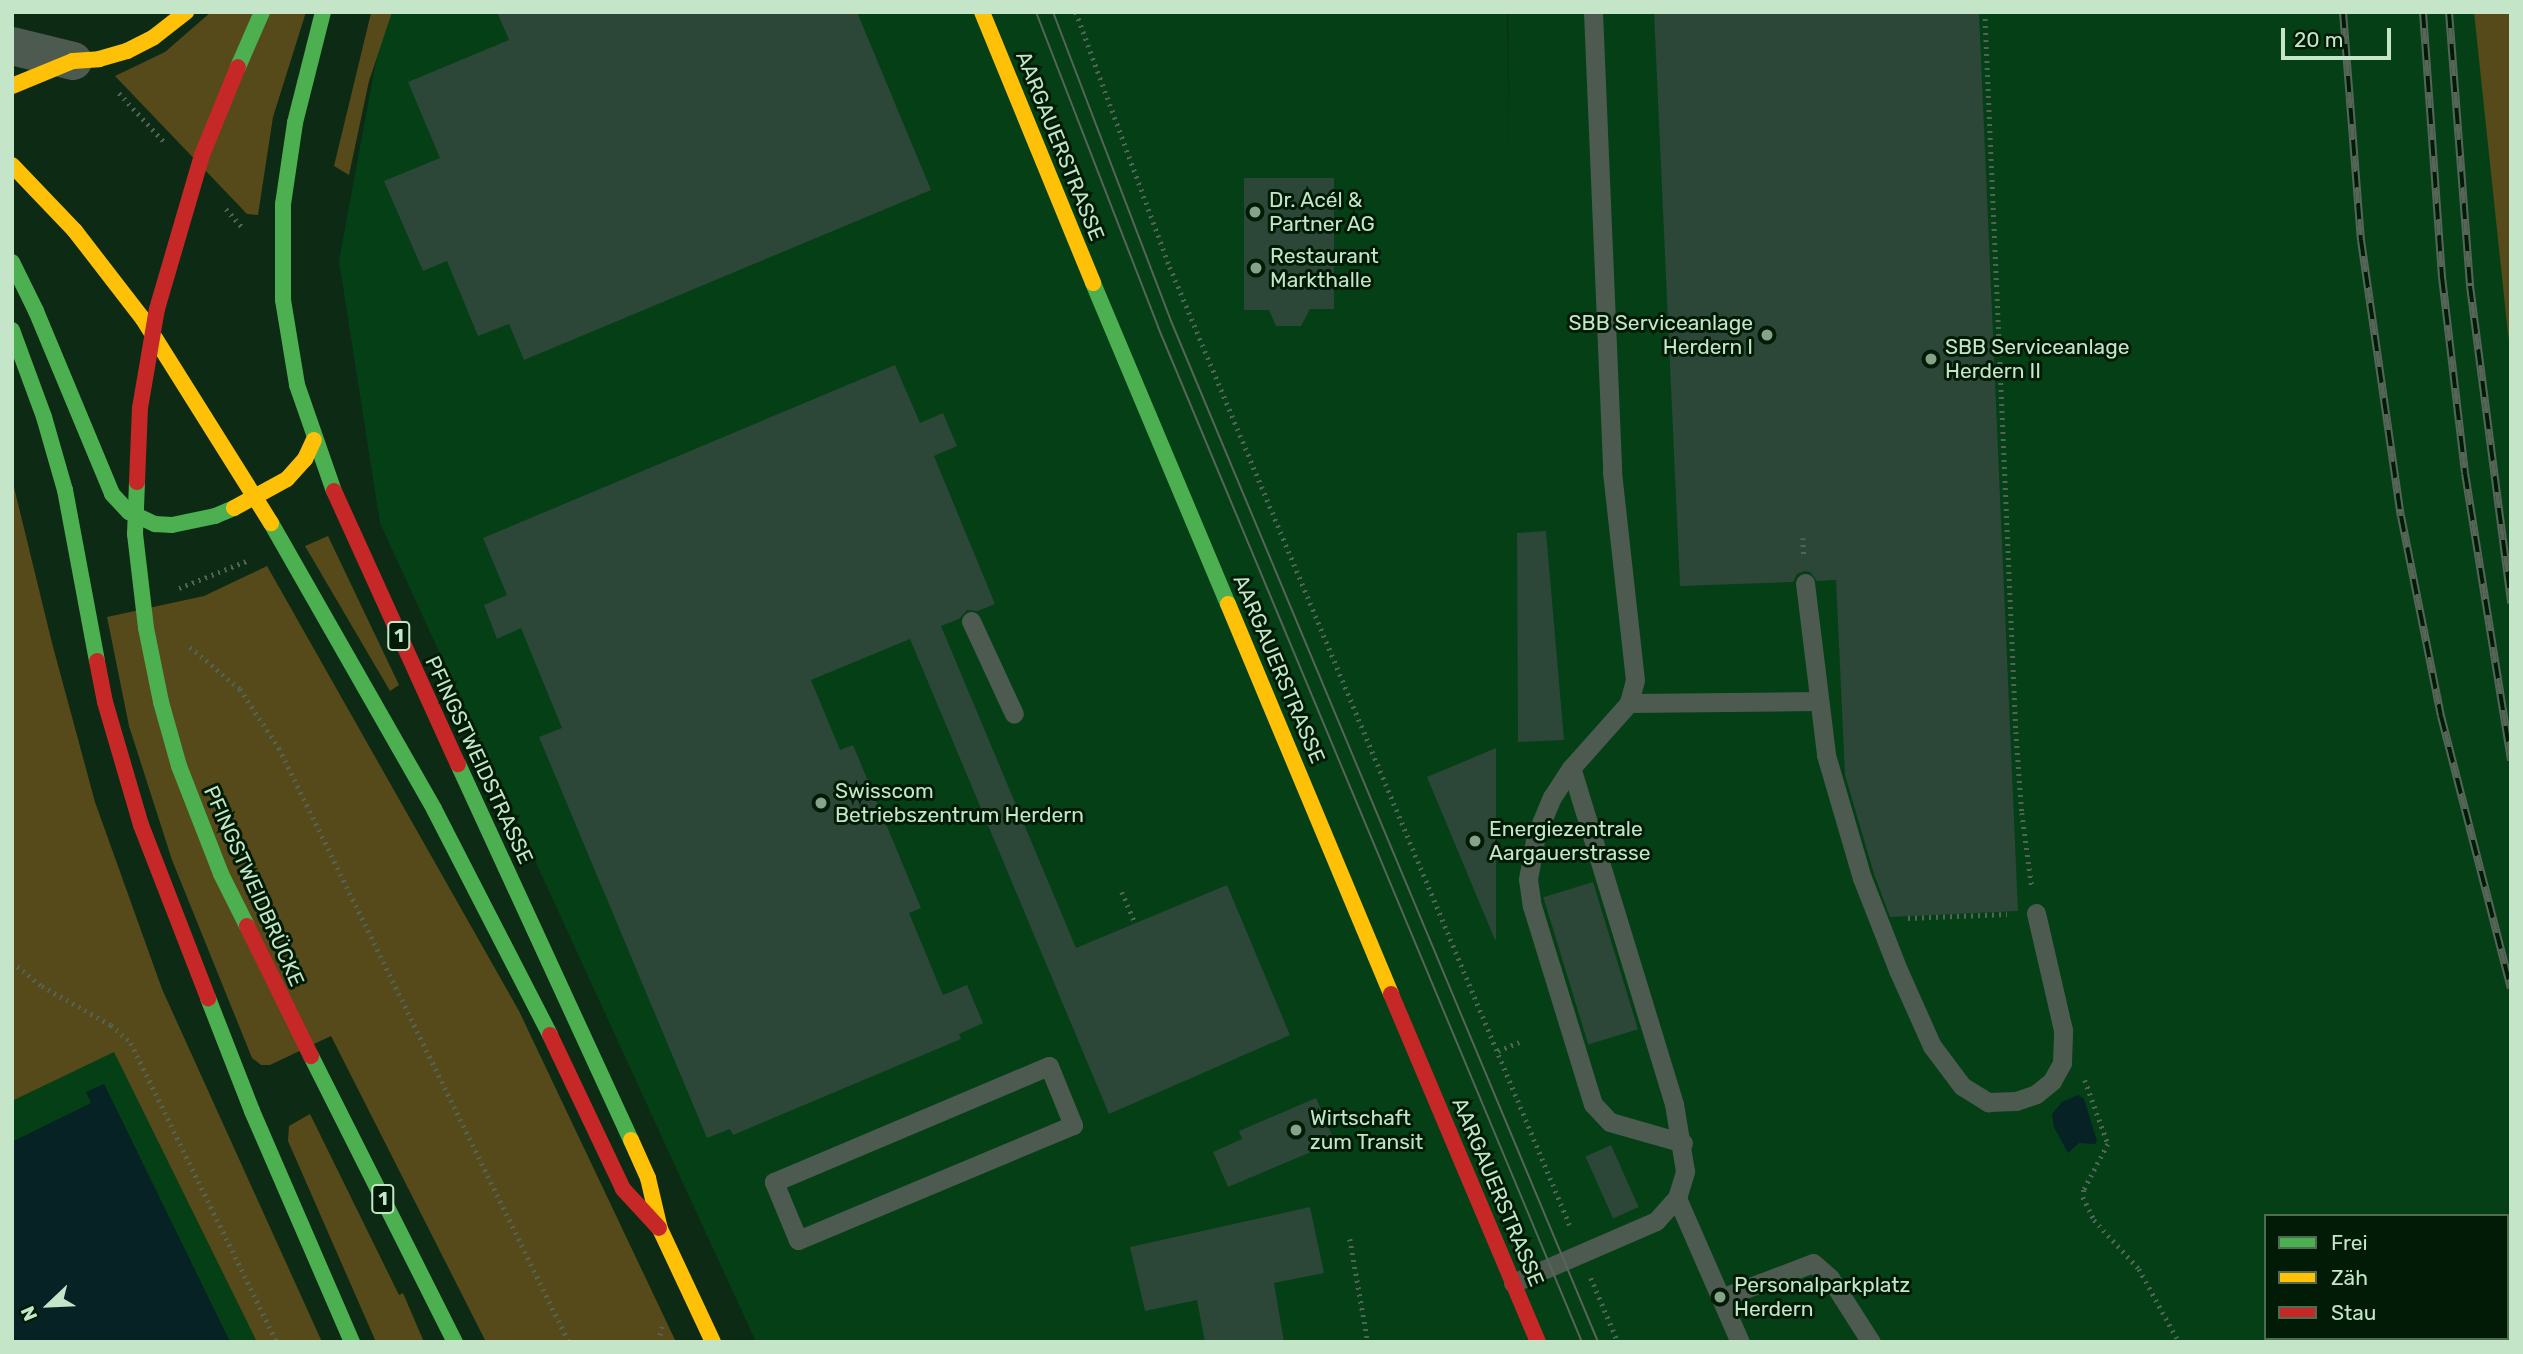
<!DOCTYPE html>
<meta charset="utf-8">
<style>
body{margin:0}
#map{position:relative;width:2523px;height:1354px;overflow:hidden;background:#0d2a15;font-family:Rubik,sans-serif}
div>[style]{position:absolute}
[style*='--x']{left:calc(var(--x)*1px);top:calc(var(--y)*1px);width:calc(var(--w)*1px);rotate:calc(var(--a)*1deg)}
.built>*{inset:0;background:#043f16}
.green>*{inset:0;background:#56491a}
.water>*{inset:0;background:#062224}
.building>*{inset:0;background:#2c4637;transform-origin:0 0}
.path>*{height:4.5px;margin-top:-2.25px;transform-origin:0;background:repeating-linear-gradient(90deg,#546357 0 2px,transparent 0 7px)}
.lane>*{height:19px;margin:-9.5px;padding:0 9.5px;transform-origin:9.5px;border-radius:9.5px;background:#4d5a4f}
.street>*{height:38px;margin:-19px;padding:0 19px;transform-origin:19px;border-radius:19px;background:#4d5a4f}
.fast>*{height:16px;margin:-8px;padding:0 8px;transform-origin:8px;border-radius:8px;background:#4caf50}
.slow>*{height:16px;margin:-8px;padding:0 8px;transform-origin:8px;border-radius:8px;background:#ffc107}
.jam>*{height:16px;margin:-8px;padding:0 8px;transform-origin:8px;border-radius:8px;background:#c62828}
.tram>*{height:2px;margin:-1px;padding:0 1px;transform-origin:1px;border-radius:1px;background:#576559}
.rail>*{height:8px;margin-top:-4px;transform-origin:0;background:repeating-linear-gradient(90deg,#011b06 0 16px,#576559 0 32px);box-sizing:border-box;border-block:2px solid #576559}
.fast-bridge>*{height:16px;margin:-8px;padding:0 8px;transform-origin:8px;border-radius:8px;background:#4caf50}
.jam-bridge>*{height:16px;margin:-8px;padding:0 8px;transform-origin:8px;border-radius:8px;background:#c62828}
.dots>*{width:19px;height:19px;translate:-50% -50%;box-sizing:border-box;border:4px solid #011b06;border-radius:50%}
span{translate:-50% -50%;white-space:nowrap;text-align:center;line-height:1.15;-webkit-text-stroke:6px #011b06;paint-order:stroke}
.shield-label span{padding:2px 5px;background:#011b06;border:2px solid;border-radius:5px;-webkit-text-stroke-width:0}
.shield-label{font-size:19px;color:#c4e5c7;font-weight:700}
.street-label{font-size:21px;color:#c4e5c7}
.poi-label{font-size:21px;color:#c4e5c7}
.left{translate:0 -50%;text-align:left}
.right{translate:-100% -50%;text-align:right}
.frame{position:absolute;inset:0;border:14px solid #c4e5c7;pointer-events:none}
.legend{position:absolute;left:2264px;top:1214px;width:245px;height:126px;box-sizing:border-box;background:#011b06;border:2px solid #4f6c53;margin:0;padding:9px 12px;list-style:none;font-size:21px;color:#c4e5c7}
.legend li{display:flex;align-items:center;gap:14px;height:35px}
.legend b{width:35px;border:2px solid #4f6c53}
.north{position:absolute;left:14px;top:1270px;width:70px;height:70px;-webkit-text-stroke:5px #011b06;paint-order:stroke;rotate:247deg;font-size:19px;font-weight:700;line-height:28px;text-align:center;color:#c4e5c7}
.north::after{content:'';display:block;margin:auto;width:24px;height:32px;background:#c4e5c7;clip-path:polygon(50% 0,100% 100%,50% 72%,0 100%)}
.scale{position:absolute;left:2281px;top:28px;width:110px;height:32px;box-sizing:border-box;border:4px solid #c4e5c7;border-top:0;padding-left:9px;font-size:21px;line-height:24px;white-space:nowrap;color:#c4e5c7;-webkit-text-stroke:5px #011b06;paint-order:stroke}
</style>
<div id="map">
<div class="built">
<i style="clip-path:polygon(evenodd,385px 12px,1507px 12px,1509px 148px,1508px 12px,2511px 12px,2511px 1342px,756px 1342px,380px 523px,339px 261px,385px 12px,2266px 1216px,2507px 1216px,2507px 1338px,2266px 1338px,2266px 1216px)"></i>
<i style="clip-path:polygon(114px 1051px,257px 1342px,230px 1342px,104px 1084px,92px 1103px,12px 1142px,12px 1101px)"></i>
</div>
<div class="green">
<i style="clip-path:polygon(211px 12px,306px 12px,273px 117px,258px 215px,247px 214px,115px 76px,165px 52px)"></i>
<i style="clip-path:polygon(392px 12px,369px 81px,349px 175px,334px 166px,371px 13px)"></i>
<i style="clip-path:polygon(2474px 12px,2511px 12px,2511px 353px,2508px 334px)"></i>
<i style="clip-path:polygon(12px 479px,52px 643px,95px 802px,162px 989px,322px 1342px,257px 1342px,114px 1052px,12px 1101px)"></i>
<i style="clip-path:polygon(328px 536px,399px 685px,390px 691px,305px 546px)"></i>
<i style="clip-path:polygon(267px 566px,519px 1011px,676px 1342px,486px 1342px,331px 1036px,270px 1065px,261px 1065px,252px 1058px,172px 860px,129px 726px,107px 617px,204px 596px)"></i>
<i style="clip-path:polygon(310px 1114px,399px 1295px,403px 1293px,424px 1342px,376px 1342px,288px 1141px,289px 1126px)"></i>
</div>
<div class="water">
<i style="clip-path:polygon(104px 1084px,230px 1342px,12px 1342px,12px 1142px,91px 1103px,86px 1092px)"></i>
<i style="clip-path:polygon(2078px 1095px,2084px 1099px,2097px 1141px,2095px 1144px,2079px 1143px,2068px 1153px,2054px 1127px,2052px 1114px,2062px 1102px)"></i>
</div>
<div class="building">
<i style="clip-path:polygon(497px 12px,857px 12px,931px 190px,524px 360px,509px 324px,478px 336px,447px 261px,423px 271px,384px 181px,440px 158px,408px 82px,509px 40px)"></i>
<i style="clip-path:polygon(1654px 12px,1979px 12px,2018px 911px,1890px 917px,1874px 874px,1845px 775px,1836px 580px,1817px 581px,1810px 572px,1804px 571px,1797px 574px,1793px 582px,1680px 586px)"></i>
<i style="clip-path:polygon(1244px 178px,1334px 178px,1334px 309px,1310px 309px,1301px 326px,1276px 326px,1269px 310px,1244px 310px)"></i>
<i style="clip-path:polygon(895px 365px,920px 423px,943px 413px,957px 446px,934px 456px,995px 604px,978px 611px,967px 610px,959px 619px,941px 626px,1076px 948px,1227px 885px,1290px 1035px,1109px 1114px,910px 639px,811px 680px,840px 750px,853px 745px,921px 908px,909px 913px,943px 995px,967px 985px,983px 1023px,959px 1034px,961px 1039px,733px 1135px,730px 1129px,707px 1138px,539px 737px,562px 728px,521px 628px,497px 639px,484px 605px,507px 595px,483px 538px)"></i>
<i style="clip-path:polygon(1546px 531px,1564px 740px,1518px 742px,1517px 533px)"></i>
<i style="clip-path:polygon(1496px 748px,1496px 940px,1495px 940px,1427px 777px)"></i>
<i style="left:1593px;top:882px;width:154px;height:52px;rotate:73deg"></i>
<i style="clip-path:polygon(1316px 1098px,1335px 1142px,1228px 1187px,1213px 1152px,1242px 1139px,1239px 1131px)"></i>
<i style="left:1611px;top:1145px;width:68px;height:28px;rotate:66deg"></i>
<i style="clip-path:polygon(1310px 1207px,1324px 1273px,1274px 1283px,1284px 1342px,1205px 1342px,1197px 1300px,1145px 1311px,1130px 1247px)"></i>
</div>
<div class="path">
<i style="--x:1076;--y:12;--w:272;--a:69.8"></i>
<i style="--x:1170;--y:267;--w:1041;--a:67.35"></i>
<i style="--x:1985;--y:12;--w:721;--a:87.53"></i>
<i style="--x:2016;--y:732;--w:81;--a:85.8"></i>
<i style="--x:2022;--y:813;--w:76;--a:82.4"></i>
<i style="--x:119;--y:93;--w:69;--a:47.3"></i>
<i style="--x:226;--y:209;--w:27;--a:48"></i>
<i style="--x:1803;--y:538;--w:19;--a:87"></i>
<i style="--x:179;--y:588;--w:75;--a:-21.8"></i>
<i style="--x:190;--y:647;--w:65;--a:40"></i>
<i style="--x:240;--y:689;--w:71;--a:56.5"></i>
<i style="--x:279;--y:748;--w:661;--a:63.98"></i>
<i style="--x:1122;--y:892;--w:34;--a:67"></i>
<i style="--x:1908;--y:918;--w:99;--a:-2.3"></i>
<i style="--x:12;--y:962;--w:38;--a:39"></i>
<i style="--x:42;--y:986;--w:79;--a:29.5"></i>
<i style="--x:111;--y:1025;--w:27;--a:42"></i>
<i style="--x:131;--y:1043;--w:333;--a:64"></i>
<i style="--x:1498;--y:1051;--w:23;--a:-23"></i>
<i style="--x:2085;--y:1080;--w:68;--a:70.2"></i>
<i style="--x:2108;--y:1144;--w:52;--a:117.6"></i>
<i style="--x:2084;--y:1190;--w:7;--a:98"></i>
<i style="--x:2083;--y:1197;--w:25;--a:64"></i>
<i style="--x:2094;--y:1220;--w:67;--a:47.4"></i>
<i style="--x:2139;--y:1269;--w:83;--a:61.3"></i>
<i style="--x:1350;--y:1239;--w:105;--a:80.1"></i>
<i style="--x:1591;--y:1278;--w:69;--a:67.1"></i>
<i style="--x:658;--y:1342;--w:16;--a:-76"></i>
</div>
<div class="lane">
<i style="--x:1593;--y:12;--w:460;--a:87.6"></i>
<i style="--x:1612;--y:472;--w:209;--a:83.7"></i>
<i style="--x:1635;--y:680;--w:24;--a:105"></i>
<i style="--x:1629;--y:703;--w:87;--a:131.7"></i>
<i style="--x:1571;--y:768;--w:35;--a:123"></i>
<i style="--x:1552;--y:797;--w:41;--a:112.8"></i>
<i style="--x:1536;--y:835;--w:45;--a:100.3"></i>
<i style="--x:1528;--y:879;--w:27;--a:82"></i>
<i style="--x:1532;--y:906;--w:207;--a:72.9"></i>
<i style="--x:1593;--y:1104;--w:25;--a:47"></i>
<i style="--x:1610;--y:1122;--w:76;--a:16"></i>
<i style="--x:1805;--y:583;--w:173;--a:83"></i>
<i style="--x:1826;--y:755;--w:128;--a:73.7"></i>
<i style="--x:1862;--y:878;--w:99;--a:68.6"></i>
<i style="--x:1898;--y:970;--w:83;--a:65.9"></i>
<i style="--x:1932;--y:1046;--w:50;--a:53.1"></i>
<i style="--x:1962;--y:1086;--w:31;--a:32"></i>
<i style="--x:1988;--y:1102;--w:28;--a:-2"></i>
<i style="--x:2016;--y:1101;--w:21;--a:-19"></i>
<i style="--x:2036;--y:1094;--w:21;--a:-39"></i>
<i style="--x:2052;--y:1081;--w:21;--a:-61"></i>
<i style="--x:2062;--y:1063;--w:33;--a:-88"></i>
<i style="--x:2063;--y:1030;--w:120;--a:-103"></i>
<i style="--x:971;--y:621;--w:102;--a:65.2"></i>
<i style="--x:1629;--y:703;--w:189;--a:-0.6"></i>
<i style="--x:1049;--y:1066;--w:64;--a:67.9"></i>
<i style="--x:1073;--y:1125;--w:298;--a:157.3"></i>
<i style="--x:798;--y:1240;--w:63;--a:-112.5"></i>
<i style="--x:774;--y:1182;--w:298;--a:-22.9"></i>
<i style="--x:1677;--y:1198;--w:157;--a:66.4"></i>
<i style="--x:1513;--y:1283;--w:156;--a:-23.4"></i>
<i style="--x:1656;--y:1221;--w:31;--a:-48"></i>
<i style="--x:1677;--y:1198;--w:28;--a:-73"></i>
<i style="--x:1685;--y:1171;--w:68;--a:-99.3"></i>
<i style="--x:1674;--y:1104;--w:351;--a:-107"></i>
<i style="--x:1721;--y:1298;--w:98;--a:-20.8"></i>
<i style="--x:1813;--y:1263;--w:23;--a:41"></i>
<i style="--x:1830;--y:1278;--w:76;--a:57.4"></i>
</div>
<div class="street">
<i style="--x:12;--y:46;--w:63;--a:13.8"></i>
</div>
<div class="fast">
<i style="--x:323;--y:12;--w:114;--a:104.2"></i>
<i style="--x:295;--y:123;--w:82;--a:98.4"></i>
<i style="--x:283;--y:204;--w:96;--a:90"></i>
<i style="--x:283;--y:300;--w:86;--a:80.6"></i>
<i style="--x:297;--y:385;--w:112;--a:70.8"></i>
<i style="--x:238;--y:67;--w:60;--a:-66.4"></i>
<i style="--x:12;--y:262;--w:55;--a:63.9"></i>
<i style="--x:36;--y:311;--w:198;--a:67.4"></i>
<i style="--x:112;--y:494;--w:25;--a:47"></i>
<i style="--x:129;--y:512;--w:29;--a:25"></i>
<i style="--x:155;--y:524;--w:17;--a:3"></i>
<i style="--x:172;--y:525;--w:44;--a:-11.8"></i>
<i style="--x:215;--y:516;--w:21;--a:-23"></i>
<i style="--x:1093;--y:283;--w:348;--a:67.2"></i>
<i style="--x:12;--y:330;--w:93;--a:69.8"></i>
<i style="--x:44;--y:417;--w:76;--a:74"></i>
<i style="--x:65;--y:490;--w:174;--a:79.4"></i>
<i style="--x:271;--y:523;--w:329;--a:60.3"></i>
<i style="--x:434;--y:809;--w:254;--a:62.8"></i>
<i style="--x:458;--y:764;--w:414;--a:65.3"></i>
<i style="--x:208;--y:998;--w:121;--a:68.7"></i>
<i style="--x:252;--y:1111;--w:252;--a:66.6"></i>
<i style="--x:311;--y:1056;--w:320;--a:63.3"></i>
</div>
<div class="slow">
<i style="--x:982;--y:12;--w:293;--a:67.7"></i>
<i style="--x:12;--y:86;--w:66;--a:-22.3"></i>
<i style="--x:73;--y:61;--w:26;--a:-4"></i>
<i style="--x:99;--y:59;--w:29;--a:-16"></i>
<i style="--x:127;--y:51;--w:30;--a:-27"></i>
<i style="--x:154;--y:37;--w:41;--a:-38"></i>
<i style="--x:12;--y:165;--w:91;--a:46.3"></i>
<i style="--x:75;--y:231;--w:111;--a:52.3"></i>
<i style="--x:143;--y:319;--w:241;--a:57.9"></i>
<i style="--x:234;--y:508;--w:60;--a:-28.7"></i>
<i style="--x:287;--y:479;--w:27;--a:-48"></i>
<i style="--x:305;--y:459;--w:21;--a:-65"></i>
<i style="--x:1228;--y:604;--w:423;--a:67.3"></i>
<i style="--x:631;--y:1140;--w:42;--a:65.9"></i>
<i style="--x:648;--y:1178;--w:52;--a:76.8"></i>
<i style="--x:660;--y:1229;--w:125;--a:64.9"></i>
</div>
<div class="jam">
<i style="--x:334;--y:491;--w:300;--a:65.6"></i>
<i style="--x:97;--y:661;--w:42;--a:79"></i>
<i style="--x:105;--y:702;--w:128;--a:73.7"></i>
<i style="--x:141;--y:825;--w:186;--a:68.8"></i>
<i style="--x:1391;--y:994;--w:378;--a:67.1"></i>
<i style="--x:550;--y:1035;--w:170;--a:64.6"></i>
<i style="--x:623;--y:1189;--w:53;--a:47.3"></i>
</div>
<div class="tram">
<i style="--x:1036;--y:12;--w:338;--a:68.8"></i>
<i style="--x:1158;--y:327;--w:1100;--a:67.33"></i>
<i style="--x:1053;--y:12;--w:331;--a:69.1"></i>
<i style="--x:1171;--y:321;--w:1107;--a:67.3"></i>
</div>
<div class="rail">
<i style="--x:2343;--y:12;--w:229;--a:85.5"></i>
<i style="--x:2361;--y:240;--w:279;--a:81.8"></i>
<i style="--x:2401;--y:516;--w:204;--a:78.7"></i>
<i style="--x:2441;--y:716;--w:281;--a:75.6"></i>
<i style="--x:2423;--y:12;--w:266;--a:85.9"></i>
<i style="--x:2442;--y:277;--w:197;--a:83.3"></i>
<i style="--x:2465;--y:473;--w:291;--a:80.9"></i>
<i style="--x:2449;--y:12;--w:275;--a:85.6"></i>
<i style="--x:2470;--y:286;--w:320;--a:82.6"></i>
</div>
<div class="fast-bridge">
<i style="--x:137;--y:482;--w:52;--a:92.2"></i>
<i style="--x:135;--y:534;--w:95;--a:83.3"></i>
<i style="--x:146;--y:628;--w:76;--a:78.5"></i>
<i style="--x:161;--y:702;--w:66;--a:74.3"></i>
<i style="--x:179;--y:766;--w:116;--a:68.7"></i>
<i style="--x:221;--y:874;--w:58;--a:63.4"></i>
</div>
<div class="jam-bridge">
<i style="--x:137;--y:482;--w:74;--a:-87.7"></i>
<i style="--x:140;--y:408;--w:100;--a:-80.3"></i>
<i style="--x:157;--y:309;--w:160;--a:-73.7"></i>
<i style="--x:202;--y:155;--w:95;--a:-67.8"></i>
<i style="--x:247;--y:926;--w:145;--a:63.8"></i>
</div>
<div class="dots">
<i style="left:1255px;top:212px;background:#84a489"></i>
<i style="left:1256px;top:268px;background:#84a489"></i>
<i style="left:1767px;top:335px;background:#84a489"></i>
<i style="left:1931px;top:359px;background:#84a489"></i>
<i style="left:821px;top:803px;background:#84a489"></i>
<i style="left:1475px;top:841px;background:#84a489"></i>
<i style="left:1296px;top:1130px;background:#84a489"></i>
<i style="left:1720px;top:1297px;background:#84a489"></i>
</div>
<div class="shield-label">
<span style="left:399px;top:636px">1</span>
<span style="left:383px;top:1199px">1</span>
</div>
<div class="street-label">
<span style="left:1060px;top:146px;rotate:68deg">AARGAUERSTRASSE</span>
<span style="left:1279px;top:669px;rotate:67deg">AARGAUERSTRASSE</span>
<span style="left:479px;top:760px;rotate:65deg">PFINGSTWEIDSTRASSE</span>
<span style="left:254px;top:886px;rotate:66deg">PFINGSTWEIDBRÜCKE</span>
<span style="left:1498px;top:1192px;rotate:67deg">AARGAUERSTRASSE</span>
</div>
<div class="poi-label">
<span class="left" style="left:1269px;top:212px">Dr. Acél &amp;<br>Partner AG</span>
<span class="left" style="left:1270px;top:268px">Restaurant<br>Markthalle</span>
<span class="right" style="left:1753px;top:335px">SBB Serviceanlage<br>Herdern I</span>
<span class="left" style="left:1945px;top:359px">SBB Serviceanlage<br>Herdern II</span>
<span class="left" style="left:835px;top:803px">Swisscom<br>Betriebszentrum Herdern</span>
<span class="left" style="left:1489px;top:841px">Energiezentrale<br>Aargauerstrasse</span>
<span class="left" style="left:1310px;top:1130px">Wirtschaft<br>zum Transit</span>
<span class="left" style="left:1734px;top:1297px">Personalparkplatz<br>Herdern</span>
</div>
<div class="frame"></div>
<ul class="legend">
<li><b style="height:9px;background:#4caf50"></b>Frei</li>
<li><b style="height:9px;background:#ffc107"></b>Zäh</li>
<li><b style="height:9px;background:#c62828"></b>Stau</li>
</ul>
<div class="north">N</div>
<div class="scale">20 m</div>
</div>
